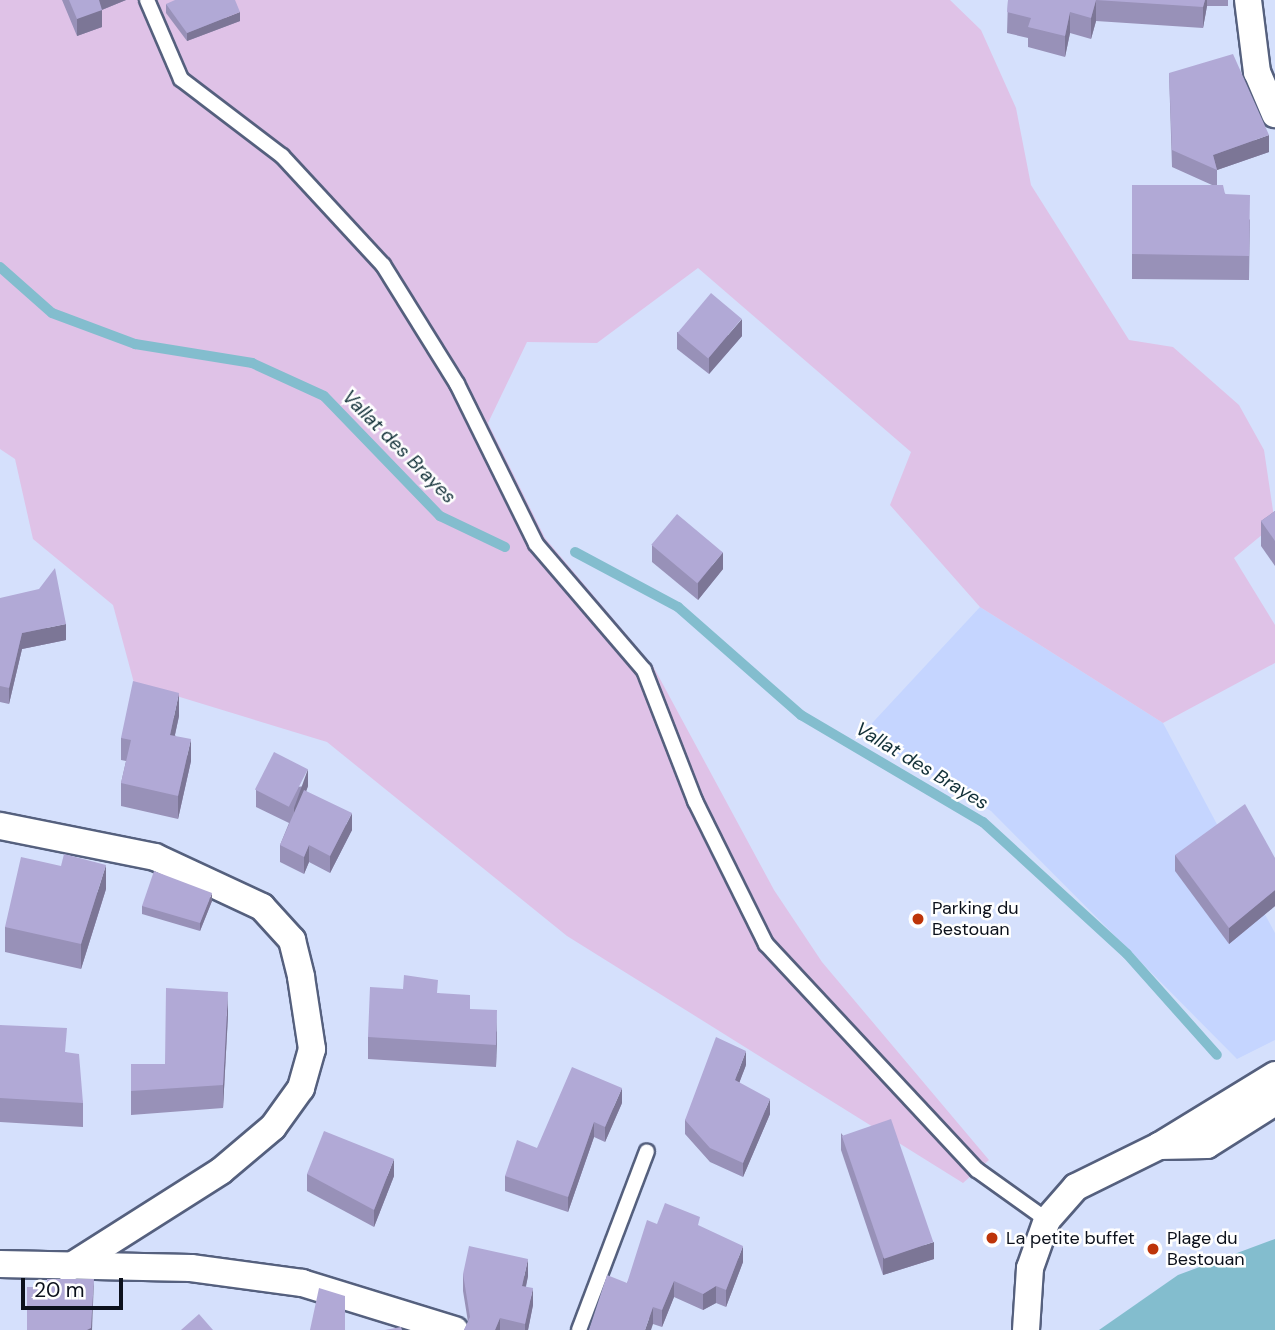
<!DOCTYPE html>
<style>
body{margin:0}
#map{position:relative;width:1275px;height:1330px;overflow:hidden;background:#d5e0fc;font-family:"DM Sans",sans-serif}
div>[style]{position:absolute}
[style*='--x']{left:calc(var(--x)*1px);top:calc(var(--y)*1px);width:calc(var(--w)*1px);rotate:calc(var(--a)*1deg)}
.built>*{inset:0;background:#c5d5ff}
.green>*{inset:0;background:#dfc2e7}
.water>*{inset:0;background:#83bdce}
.stream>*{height:10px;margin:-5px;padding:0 5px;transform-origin:5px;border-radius:5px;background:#83bdce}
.roads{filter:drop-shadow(2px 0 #55607e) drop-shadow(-2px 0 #55607e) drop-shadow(0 2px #55607e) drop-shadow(0 -2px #55607e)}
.service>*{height:14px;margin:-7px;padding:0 7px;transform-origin:7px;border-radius:7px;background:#fff}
.minor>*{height:26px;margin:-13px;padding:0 13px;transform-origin:13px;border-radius:13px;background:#fff}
.wall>*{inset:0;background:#9891b8}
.shaded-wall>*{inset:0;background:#7c7696}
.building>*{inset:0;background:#b1a9d6;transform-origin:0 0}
.dots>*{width:19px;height:19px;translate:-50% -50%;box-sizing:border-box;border:4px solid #fff;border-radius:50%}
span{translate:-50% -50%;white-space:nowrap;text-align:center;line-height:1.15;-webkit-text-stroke:5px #fff;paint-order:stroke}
.poi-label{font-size:18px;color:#0c111c}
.left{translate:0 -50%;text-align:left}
.water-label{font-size:19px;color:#123038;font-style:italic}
.scale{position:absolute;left:21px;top:1278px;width:102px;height:32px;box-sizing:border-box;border:4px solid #0c111c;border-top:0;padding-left:9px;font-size:21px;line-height:24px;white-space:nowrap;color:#0c111c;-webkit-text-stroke:5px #fff;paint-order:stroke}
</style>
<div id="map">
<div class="built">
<i style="clip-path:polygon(980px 607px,1163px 723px,1275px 933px,1275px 1040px,1237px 1059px,991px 811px,862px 734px)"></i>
</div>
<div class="green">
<i style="clip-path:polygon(0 0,950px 0,981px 30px,1016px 108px,1031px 185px,1129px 340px,1173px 347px,1239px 405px,1264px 450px,1275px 524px,1234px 558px,1275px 625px,1275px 663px,1163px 723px,980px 607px,890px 505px,911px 452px,698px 268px,597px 343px,527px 342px,488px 423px,545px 538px,653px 666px,774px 890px,822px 962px,989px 1160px,963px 1183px,567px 936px,327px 742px,134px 683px,113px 605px,33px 539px,15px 459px,0 449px)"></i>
</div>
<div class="water">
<i style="clip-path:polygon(1275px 1239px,1275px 1330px,1099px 1330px,1178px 1275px)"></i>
</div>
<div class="stream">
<i style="--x:0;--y:267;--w:69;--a:41.5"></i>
<i style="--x:52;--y:313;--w:89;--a:20.5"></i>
<i style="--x:135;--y:344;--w:119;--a:9.2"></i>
<i style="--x:252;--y:363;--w:79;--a:24.6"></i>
<i style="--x:324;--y:396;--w:167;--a:46"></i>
<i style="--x:440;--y:516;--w:72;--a:25.5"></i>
<i style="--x:575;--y:552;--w:117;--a:28.1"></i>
<i style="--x:678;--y:607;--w:164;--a:41.3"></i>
<i style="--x:801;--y:715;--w:211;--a:30.5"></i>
<i style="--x:983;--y:822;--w:195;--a:42.5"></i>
<i style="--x:1127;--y:954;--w:135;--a:48.3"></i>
</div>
<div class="roads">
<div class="service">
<i style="--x:147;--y:0;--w:86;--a:66.7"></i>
<i style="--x:181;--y:79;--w:127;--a:37.3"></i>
<i style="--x:282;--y:156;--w:149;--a:47.2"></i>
<i style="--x:383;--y:265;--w:140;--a:58.1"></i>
<i style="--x:457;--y:384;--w:178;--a:63.7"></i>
<i style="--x:536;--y:544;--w:166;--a:49.4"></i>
<i style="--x:644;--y:670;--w:141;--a:68.7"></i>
<i style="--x:695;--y:801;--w:160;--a:63.6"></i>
<i style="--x:766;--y:944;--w:309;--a:47"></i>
<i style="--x:977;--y:1170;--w:86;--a:35.5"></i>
<i style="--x:579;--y:1330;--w:191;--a:-69.2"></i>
</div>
<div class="minor">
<i style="--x:1248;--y:0;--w:73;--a:82.9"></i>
<i style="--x:1257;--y:72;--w:46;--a:66.8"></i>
<i style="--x:0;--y:826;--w:158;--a:11.3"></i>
<i style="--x:155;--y:857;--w:118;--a:25"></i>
<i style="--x:262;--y:907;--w:45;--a:47.7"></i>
<i style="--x:292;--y:940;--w:38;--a:76"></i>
<i style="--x:301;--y:977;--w:73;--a:81.3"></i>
<i style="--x:312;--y:1049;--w:41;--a:105.8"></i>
<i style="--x:301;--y:1088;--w:48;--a:125.7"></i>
<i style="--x:273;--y:1127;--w:68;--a:139.8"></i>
<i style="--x:221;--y:1171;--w:181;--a:147.6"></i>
<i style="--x:1275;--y:1075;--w:136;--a:148.5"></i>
<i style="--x:1159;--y:1146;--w:48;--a:-1.2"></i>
<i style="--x:1207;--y:1145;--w:80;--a:-32.3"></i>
<i style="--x:0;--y:1264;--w:191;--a:1.2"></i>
<i style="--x:191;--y:1268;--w:112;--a:7.7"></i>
<i style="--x:302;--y:1283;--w:160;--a:17.1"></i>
<i style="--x:1026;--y:1330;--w:62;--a:-86.3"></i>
<i style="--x:1030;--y:1268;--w:51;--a:-70.5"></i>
<i style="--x:1047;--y:1220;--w:44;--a:-48.7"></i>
<i style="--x:1076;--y:1187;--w:93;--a:-26.3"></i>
</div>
</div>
<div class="wall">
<i style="clip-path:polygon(62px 0,126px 0,102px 10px,102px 27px,77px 36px)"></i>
<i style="clip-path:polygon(1008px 0,1228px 0,1228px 6px,1207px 6px,1203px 28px,1096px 21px,1091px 39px,1070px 33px,1065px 57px,1028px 47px,1028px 38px,1007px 33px)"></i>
<i style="clip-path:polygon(166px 4px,240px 21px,187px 41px,166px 13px)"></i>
<i style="clip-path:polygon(1169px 73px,1269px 152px,1217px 170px,1217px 185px,1250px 220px,1249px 280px,1132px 279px,1132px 185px,1212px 185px,1172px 167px)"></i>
<i style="clip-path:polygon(677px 332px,742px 336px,709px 374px,677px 349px)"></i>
<i style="clip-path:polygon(1275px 511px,1275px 566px,1261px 546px,1261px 521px)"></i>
<i style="clip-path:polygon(652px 545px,723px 569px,698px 600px,652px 562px)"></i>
<i style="clip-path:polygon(0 598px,66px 640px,22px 649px,9px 704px,0 702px)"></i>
<i style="clip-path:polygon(179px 716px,175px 735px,191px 761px,178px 819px,121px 806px,121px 783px,126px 761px,121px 760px,121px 738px)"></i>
<i style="clip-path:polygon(308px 786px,306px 791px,352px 830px,330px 873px,309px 862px,304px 874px,280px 862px,280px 845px,289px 823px,256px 807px,256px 790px)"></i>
<i style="clip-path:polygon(1175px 855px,1275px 858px,1275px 906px,1229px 944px,1175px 871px)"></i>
<i style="clip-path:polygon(106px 889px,81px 969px,5px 952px,5px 927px)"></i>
<i style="clip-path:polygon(212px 901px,200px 931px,142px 914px,142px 906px)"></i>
<i style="clip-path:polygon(438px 993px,470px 1009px,497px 1032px,496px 1067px,368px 1059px,368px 1037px)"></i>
<i style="clip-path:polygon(228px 1015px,223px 1108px,131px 1115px,131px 1064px,165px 1064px)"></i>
<i style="clip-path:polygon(0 1025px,67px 1053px,83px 1103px,83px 1127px,0 1122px)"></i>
<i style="clip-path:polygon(746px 1065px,739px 1083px,770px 1114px,743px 1177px,710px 1162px,685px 1134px,685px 1120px)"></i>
<i style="clip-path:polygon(622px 1103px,605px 1142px,594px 1137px,568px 1212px,505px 1191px,505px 1176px,537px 1148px)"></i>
<i style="clip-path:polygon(841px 1133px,934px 1259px,883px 1275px,841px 1150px)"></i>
<i style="clip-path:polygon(307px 1174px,394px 1176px,374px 1227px,307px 1191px)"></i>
<i style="clip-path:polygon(657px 1224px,700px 1227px,743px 1262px,726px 1307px,716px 1303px,703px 1310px,674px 1297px,662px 1327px,653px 1324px,627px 1283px)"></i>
<i style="clip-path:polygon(463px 1274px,528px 1276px,526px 1287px,533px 1305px,528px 1330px,464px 1330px,468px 1322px,463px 1291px)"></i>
</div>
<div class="shaded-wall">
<i style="clip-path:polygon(97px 0,126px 0,99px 11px,102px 10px,102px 27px,77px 36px,77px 19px)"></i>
<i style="clip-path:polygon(1096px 0,1096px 21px,1091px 39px,1091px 18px)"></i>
<i style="clip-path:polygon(1205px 0,1207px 0,1207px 6px,1203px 28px,1203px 7px)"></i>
<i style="clip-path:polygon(240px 12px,240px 21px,187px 41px,187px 33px)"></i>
<i style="clip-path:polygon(1070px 12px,1070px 33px,1065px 57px,1065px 36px)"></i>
<i style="clip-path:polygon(1269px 135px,1269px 152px,1217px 170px,1213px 155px)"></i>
<i style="clip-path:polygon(742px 319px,742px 336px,709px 374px,709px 357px)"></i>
<i style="clip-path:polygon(723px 552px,723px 569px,698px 600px,698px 583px)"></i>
<i style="clip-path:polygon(66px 624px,66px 640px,22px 649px,9px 704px,9px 688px,22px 633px)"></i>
<i style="clip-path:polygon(179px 693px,179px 716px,170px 757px,170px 735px)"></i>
<i style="clip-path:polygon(191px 739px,191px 761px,178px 819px,178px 796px)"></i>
<i style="clip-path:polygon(308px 769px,308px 786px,294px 825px,294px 808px)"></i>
<i style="clip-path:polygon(352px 813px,352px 830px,330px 873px,330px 856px)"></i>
<i style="clip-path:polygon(309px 845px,309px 862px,304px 874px,304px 857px)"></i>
<i style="clip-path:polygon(106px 865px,106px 889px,81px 969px,81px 944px)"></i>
<i style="clip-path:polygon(1275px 890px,1275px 906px,1229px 944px,1229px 928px)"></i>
<i style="clip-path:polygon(212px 893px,212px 901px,200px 931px,200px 923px)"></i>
<i style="clip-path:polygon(228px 992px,228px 1015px,223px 1108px,223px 1085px)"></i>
<i style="clip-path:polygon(497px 1010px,497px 1032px,496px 1067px,496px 1045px)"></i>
<i style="clip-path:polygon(746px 1051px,746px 1065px,735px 1094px,735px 1080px)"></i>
<i style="clip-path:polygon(622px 1088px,622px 1103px,605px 1142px,605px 1127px)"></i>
<i style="clip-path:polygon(770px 1099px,770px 1114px,743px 1177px,743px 1163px)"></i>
<i style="clip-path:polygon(594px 1122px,594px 1137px,568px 1212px,568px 1197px)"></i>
<i style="clip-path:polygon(394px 1159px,394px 1176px,374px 1227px,374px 1210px)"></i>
<i style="clip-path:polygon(934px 1242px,934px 1259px,883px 1275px,883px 1258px)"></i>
<i style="clip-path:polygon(743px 1246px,743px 1262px,726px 1307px,726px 1290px)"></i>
<i style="clip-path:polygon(528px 1259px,528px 1276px,522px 1303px,522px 1286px)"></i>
<i style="clip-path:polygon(94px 1279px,92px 1330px,87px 1330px)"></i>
<i style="clip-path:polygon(674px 1281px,674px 1297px,662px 1327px,662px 1310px)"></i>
<i style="clip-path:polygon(716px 1286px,716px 1303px,703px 1310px,703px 1294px)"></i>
<i style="clip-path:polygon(533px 1288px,533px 1305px,528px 1330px,525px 1330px,525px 1324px)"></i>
<i style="clip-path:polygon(653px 1307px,653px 1324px,651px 1330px,645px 1330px)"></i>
<i style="clip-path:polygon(500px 1318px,500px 1330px,495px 1330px)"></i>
</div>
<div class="building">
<i style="clip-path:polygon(69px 0,99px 0,102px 10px,77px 19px)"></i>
<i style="clip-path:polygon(175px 0,235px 0,240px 12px,187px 33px,166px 4px)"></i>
<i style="clip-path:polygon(1008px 0,1205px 0,1203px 7px,1096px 0,1091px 18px,1070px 12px,1065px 36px,1028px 27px,1031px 18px,1007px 12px)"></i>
<i style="clip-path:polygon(1233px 54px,1269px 135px,1213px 155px,1217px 170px,1172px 150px,1169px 73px)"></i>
<i style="clip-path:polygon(1132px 185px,1223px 185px,1225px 194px,1250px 195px,1249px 256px,1132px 254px)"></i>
<i style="left:711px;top:293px;width:40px;height:52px;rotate:40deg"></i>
<i style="clip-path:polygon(1275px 511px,1275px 541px,1261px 521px)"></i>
<i style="left:677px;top:514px;width:60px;height:40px;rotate:40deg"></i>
<i style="clip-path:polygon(55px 568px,66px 624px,22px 633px,9px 688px,0 686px,0 598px,39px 589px)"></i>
<i style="clip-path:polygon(133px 681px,179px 693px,170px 735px,191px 739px,178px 796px,121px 783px,131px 740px,121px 738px)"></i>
<i style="left:274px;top:752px;width:38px;height:42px;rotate:27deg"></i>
<i style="clip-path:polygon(304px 790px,352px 813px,330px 856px,309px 845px,304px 857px,280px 845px)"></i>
<i style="clip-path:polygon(1245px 804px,1275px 858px,1275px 890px,1229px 928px,1175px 855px)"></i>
<i style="clip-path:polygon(64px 854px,106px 865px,81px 944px,5px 927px,21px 857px,61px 866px)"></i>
<i style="clip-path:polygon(154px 871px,212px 893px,200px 923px,142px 906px)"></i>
<i style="clip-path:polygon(404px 975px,438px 980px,437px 993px,470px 995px,470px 1009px,497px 1010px,496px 1045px,368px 1037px,370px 987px,403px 989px)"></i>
<i style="clip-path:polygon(166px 988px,228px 992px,223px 1085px,131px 1091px,131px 1064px,165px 1064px)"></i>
<i style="clip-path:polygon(0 1025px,67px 1028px,65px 1052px,79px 1054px,83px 1103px,0 1098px)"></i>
<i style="clip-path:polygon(716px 1037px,746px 1051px,735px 1080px,770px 1099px,743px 1163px,710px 1148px,685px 1120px)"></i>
<i style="clip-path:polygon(572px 1067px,622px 1088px,605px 1127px,594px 1122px,568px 1197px,505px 1176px,517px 1140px,537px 1148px)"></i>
<i style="left:891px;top:1119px;width:130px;height:52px;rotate:71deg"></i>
<i style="clip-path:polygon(324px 1131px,394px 1159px,374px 1210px,307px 1174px)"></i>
<i style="clip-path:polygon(665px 1203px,700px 1217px,698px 1225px,743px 1246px,726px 1290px,716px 1286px,703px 1294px,674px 1281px,662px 1310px,653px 1307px,645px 1330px,589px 1330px,607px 1275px,627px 1283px,647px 1220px,657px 1224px)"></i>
<i style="clip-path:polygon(469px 1246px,528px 1259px,522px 1286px,533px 1288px,525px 1324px,500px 1318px,495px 1330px,464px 1330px,470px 1317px,463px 1274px)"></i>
<i style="clip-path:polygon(47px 1279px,94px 1279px,91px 1328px,87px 1330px,27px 1330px,27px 1287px,47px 1287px)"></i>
<i style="clip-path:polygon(319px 1288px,345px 1296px,345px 1330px,310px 1330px)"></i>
<i style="clip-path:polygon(199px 1314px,213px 1330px,181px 1330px)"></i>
<i style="clip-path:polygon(401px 1327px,402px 1330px,385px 1330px)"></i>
</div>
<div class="dots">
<i style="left:918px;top:919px;background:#bd3409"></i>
<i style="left:992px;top:1238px;background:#bd3409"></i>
<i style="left:1153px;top:1249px;background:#bd3409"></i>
</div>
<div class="poi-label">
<span class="left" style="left:932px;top:919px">Parking du<br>Bestouan</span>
<span class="left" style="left:1006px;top:1238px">La petite buffet</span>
<span class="left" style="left:1167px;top:1249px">Plage du<br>Bestouan</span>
</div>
<div class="water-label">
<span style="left:399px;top:447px;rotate:45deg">Vallat des Brayes</span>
<span style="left:922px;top:766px;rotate:31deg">Vallat des Brayes</span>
</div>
<div class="scale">20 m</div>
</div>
